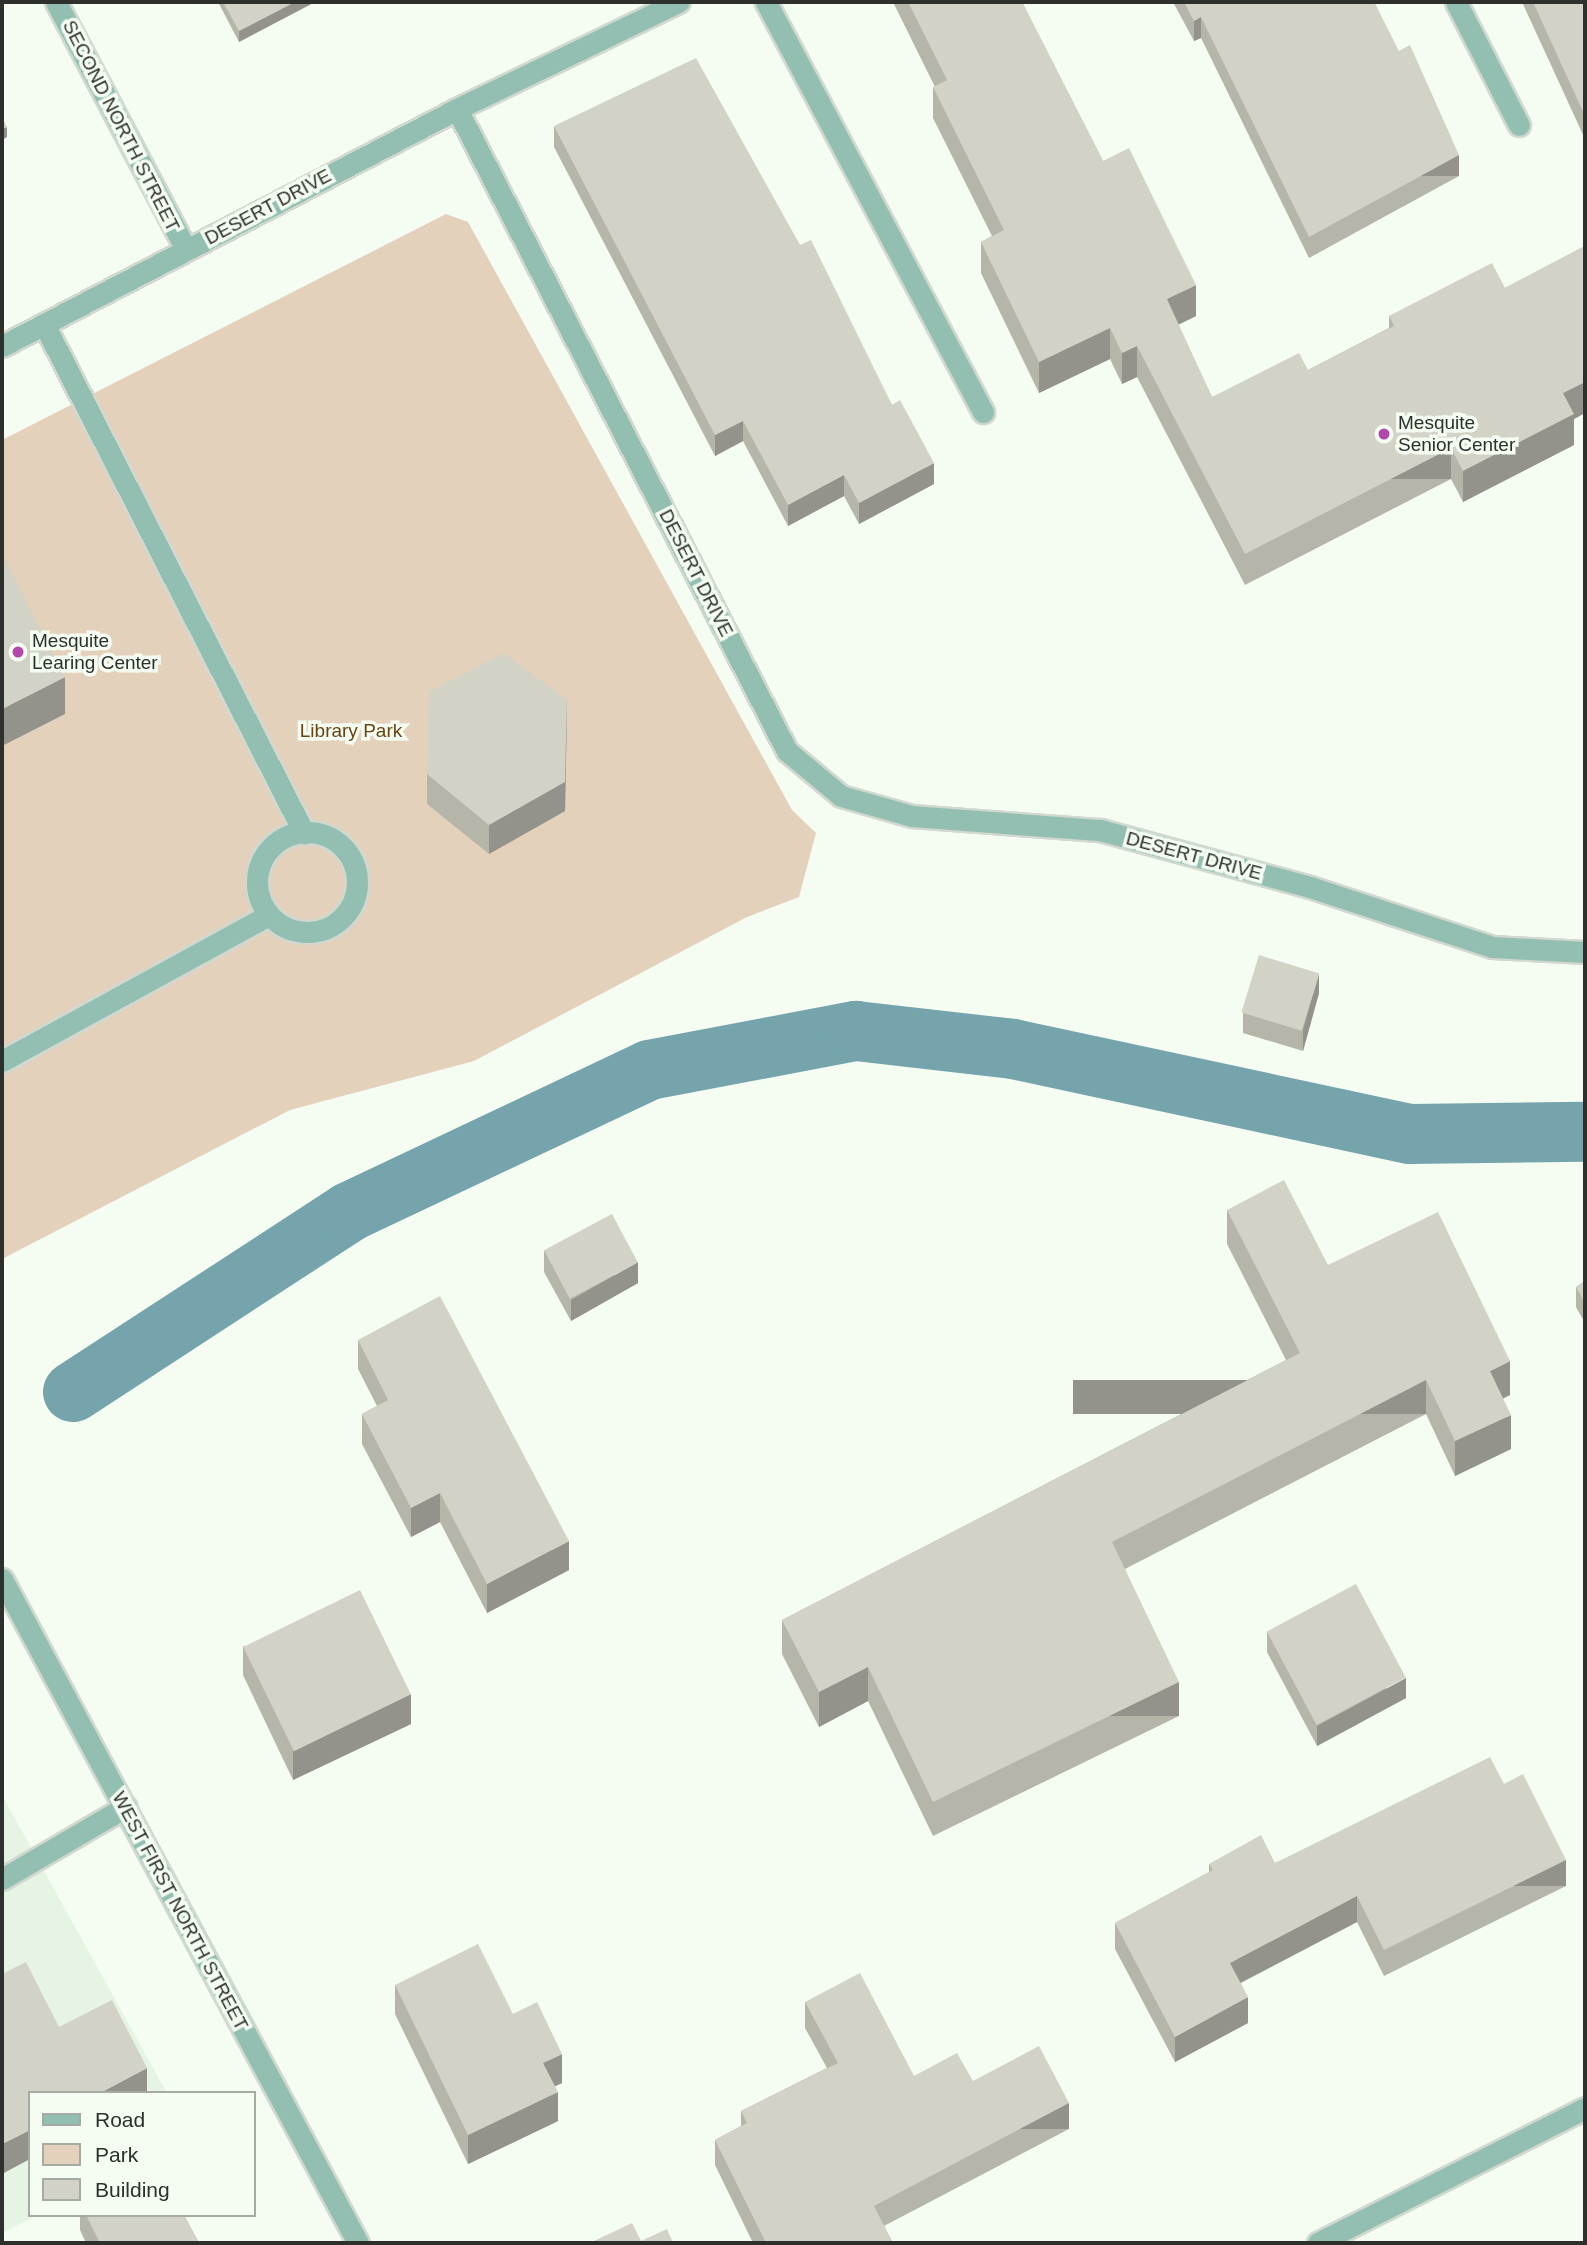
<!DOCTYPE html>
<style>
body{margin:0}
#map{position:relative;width:1587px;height:2245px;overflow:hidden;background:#f5fdf3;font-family:Helvetica,sans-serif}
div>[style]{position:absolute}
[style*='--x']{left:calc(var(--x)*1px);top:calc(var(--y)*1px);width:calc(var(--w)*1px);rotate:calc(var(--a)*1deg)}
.built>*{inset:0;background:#e6f4e4}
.green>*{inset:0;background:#e4d1bb}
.canal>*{height:60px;margin:-30px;padding:0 30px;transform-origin:30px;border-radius:30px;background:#75a4ac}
.roads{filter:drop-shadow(2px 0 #d1d8cf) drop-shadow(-2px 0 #d1d8cf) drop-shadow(0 2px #d1d8cf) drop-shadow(0 -2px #d1d8cf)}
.lane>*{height:21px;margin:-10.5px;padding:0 10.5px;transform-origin:10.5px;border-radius:10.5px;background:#92bfb2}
.lane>.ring{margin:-10.5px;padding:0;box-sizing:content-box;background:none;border:21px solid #92bfb2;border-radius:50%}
.street>*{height:21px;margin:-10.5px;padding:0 10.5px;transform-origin:10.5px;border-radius:10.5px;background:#92bfb2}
.wall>*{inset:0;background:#b5b5aa}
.shaded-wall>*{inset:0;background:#93938b;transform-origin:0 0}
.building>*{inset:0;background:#d2d2c6;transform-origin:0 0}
.dots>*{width:19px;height:19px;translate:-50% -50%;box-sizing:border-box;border:4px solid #f5fdf3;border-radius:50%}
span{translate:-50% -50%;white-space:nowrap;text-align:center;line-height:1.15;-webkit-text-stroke:7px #f5fdf3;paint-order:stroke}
.street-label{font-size:19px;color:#2d302c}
.poi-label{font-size:19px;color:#2d302c}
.left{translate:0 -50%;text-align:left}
.park-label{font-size:19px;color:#694611}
.frame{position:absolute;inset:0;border:4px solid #2d302c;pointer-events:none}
.legend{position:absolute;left:28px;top:2091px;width:228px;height:126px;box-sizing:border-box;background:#f5fdf3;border:2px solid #a5aba3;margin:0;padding:9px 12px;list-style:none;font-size:21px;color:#2d302c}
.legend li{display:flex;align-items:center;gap:14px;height:35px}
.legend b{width:35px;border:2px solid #a5aba3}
</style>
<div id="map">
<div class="built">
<i style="clip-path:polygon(2px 1795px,167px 2093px,30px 2093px,30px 2215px,37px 2215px,2px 2233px)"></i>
</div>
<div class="green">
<i style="clip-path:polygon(446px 214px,468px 222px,792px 810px,816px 833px,799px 897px,747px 917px,474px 1061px,290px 1110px,2px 1259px,2px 440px)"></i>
</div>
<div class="canal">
<i style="--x:73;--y:1392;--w:330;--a:-33.1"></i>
<i style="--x:349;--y:1212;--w:332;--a:-25.3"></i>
<i style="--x:649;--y:1070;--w:211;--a:-10.7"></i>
<i style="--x:856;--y:1031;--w:158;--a:6.5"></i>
<i style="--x:1013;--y:1049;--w:406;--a:12.1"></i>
<i style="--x:1410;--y:1134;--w:175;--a:-0.7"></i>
</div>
<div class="roads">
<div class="lane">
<i style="--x:44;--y:324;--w:572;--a:62.94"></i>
<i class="ring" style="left:257px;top:832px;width:79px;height:79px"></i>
<i style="--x:2;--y:1061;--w:304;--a:-28.7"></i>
<i style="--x:2;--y:1879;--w:143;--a:-30.3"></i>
</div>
<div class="street">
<i style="--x:56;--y:2;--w:280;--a:62.3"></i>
<i style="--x:766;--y:2;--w:464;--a:62.1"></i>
<i style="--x:1456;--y:2;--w:138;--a:62.9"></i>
<i style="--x:457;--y:109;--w:246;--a:-25.8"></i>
<i style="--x:2;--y:346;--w:513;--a:-27.51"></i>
<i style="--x:457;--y:109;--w:722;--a:62.8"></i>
<i style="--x:787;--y:751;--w:70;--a:39.8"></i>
<i style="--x:841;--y:796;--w:74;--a:15.7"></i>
<i style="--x:912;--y:816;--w:189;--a:4.3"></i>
<i style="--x:1100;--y:830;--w:218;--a:15.2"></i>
<i style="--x:1310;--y:887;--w:192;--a:18.2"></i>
<i style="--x:1492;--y:947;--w:93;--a:3.1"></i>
<i style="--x:2;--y:1579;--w:753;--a:61.8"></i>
<i style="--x:1318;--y:2243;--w:299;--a:-26.8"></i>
</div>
</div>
<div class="wall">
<i style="clip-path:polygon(218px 2px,315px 2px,239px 42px)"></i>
<i style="clip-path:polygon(893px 2px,1022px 2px,1103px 161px,1196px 316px,1178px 325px,1212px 397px,1308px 370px,1389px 328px,1389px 316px,1505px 288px,1585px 246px,1585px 413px,1574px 419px,1574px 445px,1463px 502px,1451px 479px,1245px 585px,1137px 377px,1122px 384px,1110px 359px,1039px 393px,981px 273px,981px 242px,992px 236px,933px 118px,933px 87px,935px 87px)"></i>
<i style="clip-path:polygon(1173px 2px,1374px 2px,1459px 176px,1309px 258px,1201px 38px,1194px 41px)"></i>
<i style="clip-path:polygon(1522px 2px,1585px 2px,1585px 139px)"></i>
<i style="clip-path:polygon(554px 126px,800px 245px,892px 405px,934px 484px,859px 524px,844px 496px,788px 526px,743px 441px,715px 456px,554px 147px)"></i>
<i style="clip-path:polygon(567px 728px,565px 811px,489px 854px,427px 804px,427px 774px)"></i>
<i style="clip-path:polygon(1319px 993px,1303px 1051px,1243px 1033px,1243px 1013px)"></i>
<i style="clip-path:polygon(1227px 1210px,1328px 1265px,1510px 1395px,1503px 1398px,1511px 1449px,1455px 1476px,1426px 1414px,1125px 1569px,1179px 1716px,933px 1836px,868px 1701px,819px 1727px,782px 1654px,782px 1620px,1286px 1360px,1227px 1244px)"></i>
<i style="clip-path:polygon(544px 1251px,638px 1283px,571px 1321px,544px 1272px)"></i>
<i style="clip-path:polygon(1585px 1281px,1585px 1323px,1576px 1307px,1576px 1287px)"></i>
<i style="clip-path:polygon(358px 1340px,569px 1570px,487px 1613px,440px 1522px,411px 1537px,362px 1444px,362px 1414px,377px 1406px,358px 1369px)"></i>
<i style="clip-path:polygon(1267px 1632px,1406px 1698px,1317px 1746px,1267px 1652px)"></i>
<i style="clip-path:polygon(243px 1646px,411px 1724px,293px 1780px,243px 1675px)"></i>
<i style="clip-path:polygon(1504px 1784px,1566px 1886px,1384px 1976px,1357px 1922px,1241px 1983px,1248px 2023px,1175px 2062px,1115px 1949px,1115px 1923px,1209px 1872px,1209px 1864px,1275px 1863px)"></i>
<i style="clip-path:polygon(395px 1985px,513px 2014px,562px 2083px,555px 2086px,558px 2121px,468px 2164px,395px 2014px)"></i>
<i style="clip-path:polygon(805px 2002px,914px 2076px,973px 2081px,1069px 2129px,884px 2226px,893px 2243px,753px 2243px,715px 2165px,715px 2140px,741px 2126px,741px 2111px,827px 2068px,805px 2028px)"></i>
<i style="clip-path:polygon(80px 2215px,184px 2215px,199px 2243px,86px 2243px,80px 2230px)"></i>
</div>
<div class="shaded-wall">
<i style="clip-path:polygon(295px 2px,315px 2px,239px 42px,239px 31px)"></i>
<i style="clip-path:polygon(1201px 17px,1201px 38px,1194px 41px,1194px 21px)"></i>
<i style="clip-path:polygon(7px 127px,7px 137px,2px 140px,2px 129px)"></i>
<i style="left:1459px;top:155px;width:21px;height:171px;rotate:90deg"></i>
<i style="clip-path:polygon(1196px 285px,1196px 316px,1167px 330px,1167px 299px)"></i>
<i style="clip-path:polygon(1110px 328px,1110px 359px,1039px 393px,1039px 362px)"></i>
<i style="clip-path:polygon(1137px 346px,1137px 377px,1122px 384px,1122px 353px)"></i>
<i style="clip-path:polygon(1585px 382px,1585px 413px,1574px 419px,1574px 445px,1463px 502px,1463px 471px,1563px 393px)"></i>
<i style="clip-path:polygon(743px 421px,743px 441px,715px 456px,715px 435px)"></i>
<i style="left:1451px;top:448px;width:31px;height:232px;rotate:90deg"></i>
<i style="clip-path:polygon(934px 463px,934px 484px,859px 524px,859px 503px)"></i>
<i style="clip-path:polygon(844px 475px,844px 496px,788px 526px,788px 505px)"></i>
<i style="clip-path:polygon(65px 677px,65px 714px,2px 746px,2px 709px)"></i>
<i style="clip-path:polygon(567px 699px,565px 811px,489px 854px,489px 825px)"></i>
<i style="clip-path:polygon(1319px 973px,1319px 993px,1303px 1051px,1303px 1030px)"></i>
<i style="clip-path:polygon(638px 1262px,638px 1283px,571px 1321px,571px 1300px)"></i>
<i style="clip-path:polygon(1510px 1361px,1510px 1395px,1490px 1405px,1490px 1371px)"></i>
<i style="left:1426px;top:1380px;width:34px;height:353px;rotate:90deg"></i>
<i style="clip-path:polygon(1511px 1415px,1511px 1449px,1455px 1476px,1455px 1441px)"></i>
<i style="clip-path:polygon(440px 1493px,440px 1522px,411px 1537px,411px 1508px)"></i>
<i style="clip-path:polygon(569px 1541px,569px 1570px,487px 1613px,487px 1584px)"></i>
<i style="clip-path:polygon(868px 1667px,868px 1701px,819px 1727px,819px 1692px)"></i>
<i style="clip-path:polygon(1406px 1678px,1406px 1698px,1317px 1746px,1317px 1726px)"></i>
<i style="left:1179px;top:1682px;width:34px;height:274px;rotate:90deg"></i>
<i style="clip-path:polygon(411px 1694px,411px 1724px,293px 1780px,293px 1751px)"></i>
<i style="left:1566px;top:1860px;width:26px;height:203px;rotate:90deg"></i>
<i style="clip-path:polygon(1357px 1896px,1357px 1922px,1230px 1988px,1230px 1963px)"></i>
<i style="clip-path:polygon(1248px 1997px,1248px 2023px,1175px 2062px,1175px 2037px)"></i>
<i style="clip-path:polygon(562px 2054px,562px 2083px,543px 2092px,543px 2063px)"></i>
<i style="clip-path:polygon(147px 2068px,147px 2093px,100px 2093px)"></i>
<i style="clip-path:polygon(558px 2092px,558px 2121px,468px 2164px,468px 2135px)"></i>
<i style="left:1069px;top:2103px;width:26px;height:221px;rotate:90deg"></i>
<i style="clip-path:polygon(30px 2130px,30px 2159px,2px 2174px,2px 2144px)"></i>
</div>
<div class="building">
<i style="clip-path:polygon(223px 2px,295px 2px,239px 31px)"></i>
<i style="clip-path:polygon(908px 2px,1022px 2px,1103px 161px,1129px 148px,1169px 230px,1196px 285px,1167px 299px,1212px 397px,1299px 353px,1308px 370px,1394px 326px,1389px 316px,1492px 263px,1505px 288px,1585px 246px,1585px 336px,1584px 336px,1585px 338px,1585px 382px,1563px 393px,1574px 414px,1463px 471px,1451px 448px,1245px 554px,1137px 346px,1122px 353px,1110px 328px,1039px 362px,981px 242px,1004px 230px,933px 87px,947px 80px)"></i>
<i style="clip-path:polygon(1184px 2px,1374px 2px,1399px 51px,1410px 45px,1459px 155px,1309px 237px,1201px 17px,1194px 21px)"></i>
<i style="clip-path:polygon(1533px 2px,1585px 2px,1585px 116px)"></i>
<i style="clip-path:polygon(696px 58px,800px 245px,811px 240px,892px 405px,900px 400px,934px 463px,859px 503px,844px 475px,788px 505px,743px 421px,715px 435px,554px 126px)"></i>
<i style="clip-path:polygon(2px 117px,7px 127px,2px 129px)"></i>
<i style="clip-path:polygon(2px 554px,65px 677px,2px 709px)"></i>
<i style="clip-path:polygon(503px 653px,567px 699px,565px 782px,489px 825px,427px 774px,429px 692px)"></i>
<i style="left:1259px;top:955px;width:63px;height:60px;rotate:17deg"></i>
<i style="clip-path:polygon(1284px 1180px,1328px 1265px,1438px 1212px,1510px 1361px,1490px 1371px,1511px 1415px,1455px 1441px,1426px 1380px,1112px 1542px,1179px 1682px,933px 1802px,868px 1667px,819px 1692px,782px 1620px,1300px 1353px,1227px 1210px)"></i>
<i style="left:612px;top:1214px;width:55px;height:77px;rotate:62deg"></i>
<i style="clip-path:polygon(1585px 1281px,1585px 1303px,1576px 1287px)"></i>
<i style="clip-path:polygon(440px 1296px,569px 1541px,487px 1584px,440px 1493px,411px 1508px,362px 1414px,388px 1400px,358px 1340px)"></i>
<i style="left:1356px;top:1584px;width:106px;height:101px;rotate:62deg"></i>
<i style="left:360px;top:1590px;width:116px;height:130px;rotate:64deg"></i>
<i style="clip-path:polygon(1490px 1757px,1504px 1784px,1523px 1774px,1566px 1860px,1384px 1950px,1357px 1896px,1230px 1963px,1248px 1997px,1175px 2037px,1115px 1923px,1213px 1870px,1209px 1864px,1261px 1835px,1275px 1863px)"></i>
<i style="clip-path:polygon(478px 1944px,513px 2014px,537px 2002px,562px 2054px,543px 2063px,558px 2092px,468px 2135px,395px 1985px)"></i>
<i style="clip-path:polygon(26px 1962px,59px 2027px,112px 2000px,147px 2068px,100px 2093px,30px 2093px,30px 2130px,2px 2144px,2px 1974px)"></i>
<i style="clip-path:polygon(860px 1973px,914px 2076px,957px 2053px,973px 2081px,1039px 2046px,1069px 2103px,874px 2206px,893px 2243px,766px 2243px,715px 2140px,747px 2123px,741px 2111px,838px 2063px,805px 2002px)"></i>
<i style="clip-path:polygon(86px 2215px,184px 2215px,199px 2243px,100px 2243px)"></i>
<i style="clip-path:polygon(632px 2223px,641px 2241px,667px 2229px,673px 2243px,590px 2243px)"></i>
</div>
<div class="dots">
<i style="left:1384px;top:434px;background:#b148aa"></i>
<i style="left:18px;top:652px;background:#b148aa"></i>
</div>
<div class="street-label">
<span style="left:121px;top:126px;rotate:63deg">SECOND NORTH STREET</span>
<span style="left:268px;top:207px;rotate:-28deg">DESERT DRIVE</span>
<span style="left:696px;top:573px;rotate:63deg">DESERT DRIVE</span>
<span style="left:1194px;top:856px;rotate:15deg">DESERT DRIVE</span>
<span style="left:180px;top:1911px;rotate:62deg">WEST FIRST NORTH STREET</span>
</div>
<div class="poi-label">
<span class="left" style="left:1398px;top:434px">Mesquite<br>Senior Center</span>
<span class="left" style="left:32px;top:652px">Mesquite<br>Learing Center</span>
</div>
<div class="park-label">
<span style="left:351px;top:731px">Library Park</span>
</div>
<div class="frame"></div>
<ul class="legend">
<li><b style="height:9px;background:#92bfb2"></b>Road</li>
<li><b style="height:19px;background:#e4d1bb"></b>Park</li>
<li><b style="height:19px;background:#d2d2c6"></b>Building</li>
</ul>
</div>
